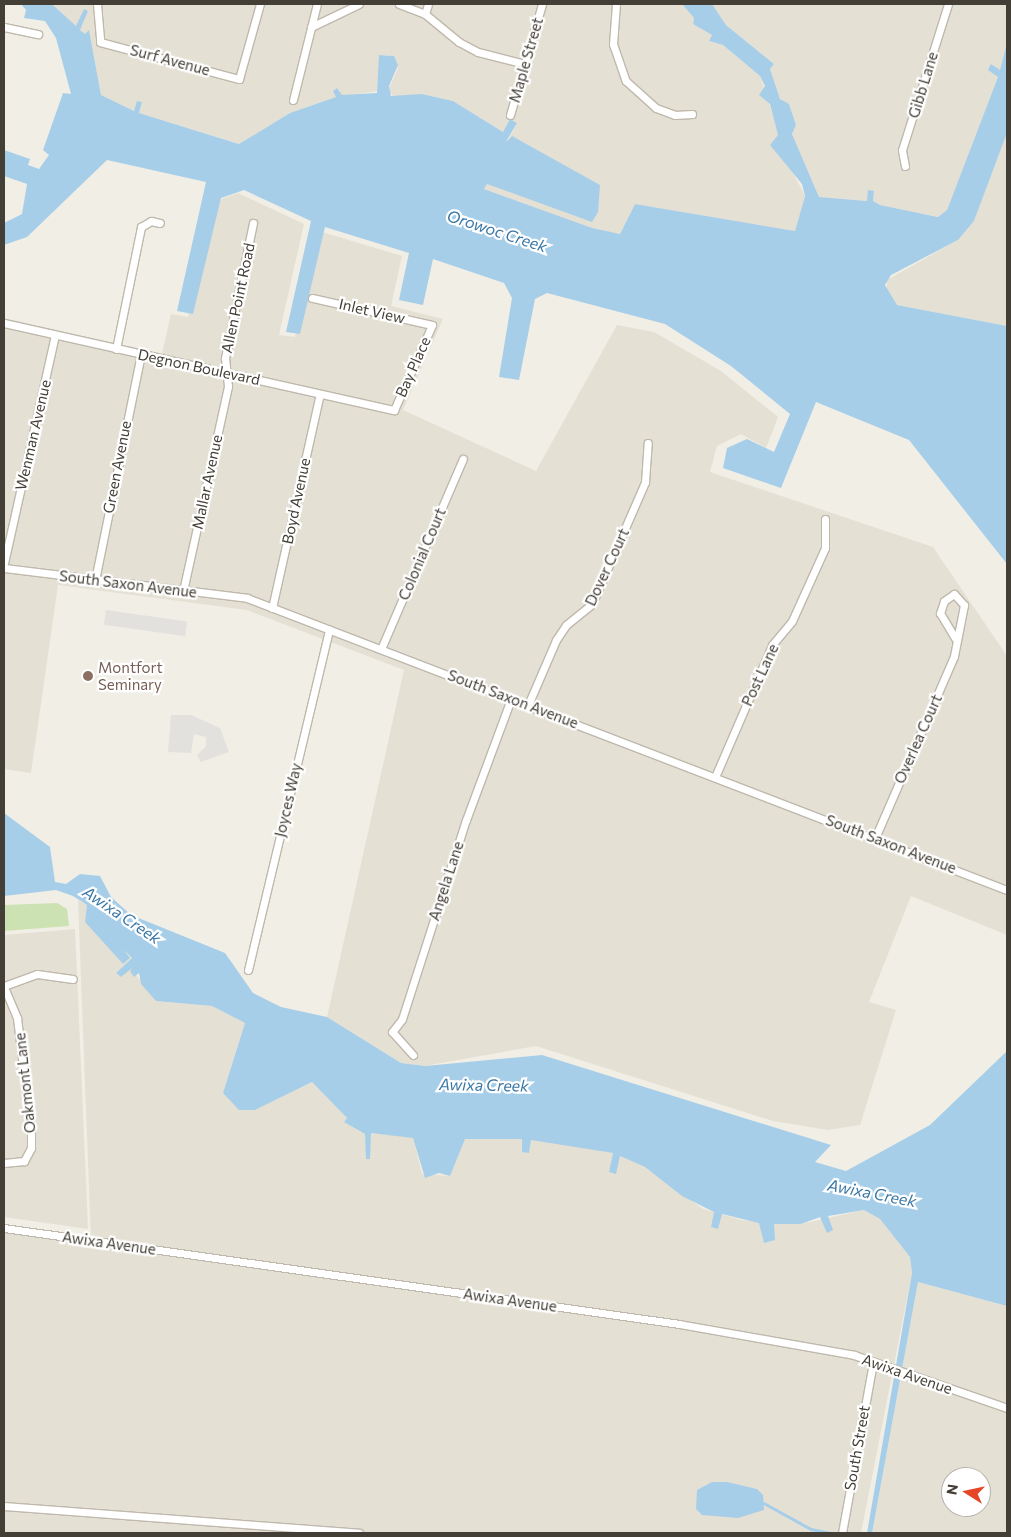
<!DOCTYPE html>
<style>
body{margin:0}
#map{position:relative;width:1011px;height:1537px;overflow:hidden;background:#f1eee6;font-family:Commissioner,sans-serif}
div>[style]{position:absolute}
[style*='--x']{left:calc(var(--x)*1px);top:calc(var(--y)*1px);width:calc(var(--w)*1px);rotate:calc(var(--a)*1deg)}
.residential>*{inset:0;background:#e5e0d4}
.green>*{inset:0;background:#cce2b2}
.parking>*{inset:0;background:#e2e1de;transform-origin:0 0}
.water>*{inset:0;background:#a7cee9}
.stream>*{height:2.5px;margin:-1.25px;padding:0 1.25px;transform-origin:1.25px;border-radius:1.25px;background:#a7cee9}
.roads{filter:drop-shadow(1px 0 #bfb8ac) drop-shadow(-1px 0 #bfb8ac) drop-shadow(0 1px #bfb8ac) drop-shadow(0 -1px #bfb8ac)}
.minor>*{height:7px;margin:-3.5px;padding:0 3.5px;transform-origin:3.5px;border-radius:3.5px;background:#fff}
.dots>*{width:14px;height:14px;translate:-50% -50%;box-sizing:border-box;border:2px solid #fff;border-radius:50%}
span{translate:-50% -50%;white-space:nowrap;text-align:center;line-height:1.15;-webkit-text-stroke:4.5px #fff;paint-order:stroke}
.street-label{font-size:15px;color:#433e36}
.education-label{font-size:15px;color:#785e54}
.left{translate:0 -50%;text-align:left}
.water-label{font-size:16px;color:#3977a5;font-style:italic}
.frame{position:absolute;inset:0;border:5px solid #433e36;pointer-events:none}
.north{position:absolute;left:941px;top:1467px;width:50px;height:50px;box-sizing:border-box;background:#fff;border:1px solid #b4b2af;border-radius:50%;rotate:280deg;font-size:14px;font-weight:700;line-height:20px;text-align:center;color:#433e36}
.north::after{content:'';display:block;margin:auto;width:18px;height:22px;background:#e64628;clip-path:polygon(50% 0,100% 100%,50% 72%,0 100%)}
</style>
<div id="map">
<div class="residential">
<i style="clip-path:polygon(53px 4px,682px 4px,694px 18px,693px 24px,712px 35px,709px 41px,723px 45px,760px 76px,791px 169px,805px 196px,795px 231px,635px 204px,620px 234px,592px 229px,484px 189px,517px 123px,510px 119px,503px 132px,453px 101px,422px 94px,397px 99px,388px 91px,398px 68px,389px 55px,379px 55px,379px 91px,342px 96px,337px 88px,336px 97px,290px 113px,240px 144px,139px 113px,142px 102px,134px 111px,101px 95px,89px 31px,85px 34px,80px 30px,84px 10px,76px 27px)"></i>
<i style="clip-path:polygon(712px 4px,1007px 4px,1007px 43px,1000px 70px,991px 65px,998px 77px,947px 210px,939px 217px,879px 205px,873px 201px,874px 191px,867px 201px,819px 197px,792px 134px,796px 125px,789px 104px,780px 100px,770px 69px,774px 64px,726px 25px)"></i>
<i style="clip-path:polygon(1007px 133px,1007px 326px,897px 305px,887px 294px,887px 280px,958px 240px,974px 221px)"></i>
<i style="clip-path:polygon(238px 193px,304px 224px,279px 335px,295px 337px,319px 231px,402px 256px,391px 306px,443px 319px,403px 410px,536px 471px,617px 325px,654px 332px,721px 371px,778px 417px,766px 448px,741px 434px,717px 446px,710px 472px,933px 547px,1007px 656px,1007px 935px,911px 896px,869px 1002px,896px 1010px,860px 1125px,828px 1130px,773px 1121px,536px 1046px,424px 1066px,401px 1063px,327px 1017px,404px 670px,247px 610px,58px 585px,31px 773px,4px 769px,4px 318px,162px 354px,171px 314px,188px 317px,216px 201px)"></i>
<i style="clip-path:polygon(78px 900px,87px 905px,86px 922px,123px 964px,130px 958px,124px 949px,132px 958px,116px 973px,120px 977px,131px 968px,156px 1001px,212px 1006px,245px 1023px,223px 1093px,255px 1110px,312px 1082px,347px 1118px,344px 1122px,365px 1134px,370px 1142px,371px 1133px,413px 1137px,422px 1174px,450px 1176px,464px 1139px,522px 1139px,529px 1153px,531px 1140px,558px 1143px,613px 1153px,609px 1173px,620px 1156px,645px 1167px,703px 1209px,742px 1220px,801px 1224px,864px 1210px,880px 1219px,910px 1257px,912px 1273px,861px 1533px,4px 1533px,4px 1228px,91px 1240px)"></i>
<i style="clip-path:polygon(75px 929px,88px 1229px,4px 1217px,4px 935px)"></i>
<i style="clip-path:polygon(evenodd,918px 1282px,1007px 1306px,1007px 1533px,872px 1533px,918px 1282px,951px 1477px,981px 1477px,981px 1507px,951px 1507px,951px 1477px)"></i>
</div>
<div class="green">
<i style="clip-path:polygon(57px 903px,67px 909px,69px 926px,4px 931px,4px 905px)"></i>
</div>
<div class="parking">
<i style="left:106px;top:610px;width:82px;height:15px;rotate:8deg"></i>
<i style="clip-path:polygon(171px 715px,191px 715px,220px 728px,229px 752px,201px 762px,197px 755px,206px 746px,206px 737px,194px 734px,191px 753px,168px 752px)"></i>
</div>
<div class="water">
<i style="clip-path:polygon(21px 4px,52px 4px,76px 26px,84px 9px,88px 11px,80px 30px,85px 34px,89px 30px,101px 95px,134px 111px,137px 101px,142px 102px,139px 113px,239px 144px,290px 113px,336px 97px,333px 91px,337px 88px,342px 95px,377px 93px,379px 55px,394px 56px,398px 65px,389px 86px,391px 96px,422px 94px,453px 101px,503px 132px,510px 119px,517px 123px,506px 142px,512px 136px,600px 185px,598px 212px,592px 222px,487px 184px,484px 189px,592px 228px,620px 234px,635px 204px,795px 231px,805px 196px,802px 184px,770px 145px,778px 135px,770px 104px,759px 95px,765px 86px,760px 76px,723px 45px,709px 41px,712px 35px,693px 24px,694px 18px,682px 4px,712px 4px,726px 25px,774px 64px,770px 69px,780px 99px,789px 104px,796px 125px,792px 134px,819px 197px,867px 201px,868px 190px,874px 191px,873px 201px,880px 205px,938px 217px,947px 210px,998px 77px,988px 70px,991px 64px,1000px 70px,1007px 43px,1007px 133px,974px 221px,958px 240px,891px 275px,885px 285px,897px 305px,1007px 326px,1007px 564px,909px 440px,816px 402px,781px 488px,723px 468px,727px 448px,747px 439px,774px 452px,790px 414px,731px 366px,665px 324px,547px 293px,535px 299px,519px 380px,499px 377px,512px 298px,504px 283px,433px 259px,423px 305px,399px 300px,409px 253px,325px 227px,300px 334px,286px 332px,311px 221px,244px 190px,221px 198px,193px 314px,177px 311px,206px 182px,107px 160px,27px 237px,4px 245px,4px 223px,22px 214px,27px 184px,4px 176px,4px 150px,30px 159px,28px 165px,39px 169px,49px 155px,43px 150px,63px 93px,71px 94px,56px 38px,45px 21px,24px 18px,26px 10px)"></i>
<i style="clip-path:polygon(4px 813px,50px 847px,55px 882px,66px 884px,80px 874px,100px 876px,111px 897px,131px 915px,225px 953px,253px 993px,281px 1007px,327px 1017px,401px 1063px,425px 1066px,542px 1055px,831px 1145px,815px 1162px,846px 1171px,930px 1125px,1007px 1051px,1007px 1306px,918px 1282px,872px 1533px,867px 1533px,912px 1273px,910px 1257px,880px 1219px,864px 1210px,828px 1216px,833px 1230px,827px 1233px,820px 1217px,801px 1224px,774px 1224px,775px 1240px,764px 1243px,759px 1223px,722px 1214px,718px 1229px,711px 1227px,714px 1212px,682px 1196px,645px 1167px,620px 1156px,616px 1174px,609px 1172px,613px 1153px,531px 1140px,529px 1153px,522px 1152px,522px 1139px,465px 1139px,450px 1176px,439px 1173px,425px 1178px,413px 1138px,371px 1133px,370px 1159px,366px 1159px,365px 1134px,344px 1122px,347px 1118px,312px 1082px,255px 1110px,239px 1110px,223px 1093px,245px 1023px,212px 1006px,156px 1001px,141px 984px,139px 973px,134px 977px,130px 971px,132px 968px,121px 977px,116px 973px,132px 958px,124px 950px,130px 958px,123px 964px,85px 922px,87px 905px,73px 896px,56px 890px,4px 896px)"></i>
<i style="clip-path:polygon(727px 1482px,757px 1489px,763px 1495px,764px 1510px,738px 1518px,702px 1515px,696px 1509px,697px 1490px,712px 1482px)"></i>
</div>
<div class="stream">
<i style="--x:764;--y:1503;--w:54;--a:29"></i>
<i style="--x:811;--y:1529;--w:21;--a:11"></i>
</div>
<div class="roads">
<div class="minor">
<i style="--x:97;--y:4;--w:38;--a:85"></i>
<i style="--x:100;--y:42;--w:144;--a:14.9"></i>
<i style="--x:239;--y:79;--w:78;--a:-74.4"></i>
<i style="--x:399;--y:4;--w:28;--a:21"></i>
<i style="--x:425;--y:14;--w:44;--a:39.5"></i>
<i style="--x:459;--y:42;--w:21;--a:28"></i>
<i style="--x:478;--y:52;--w:49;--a:14.3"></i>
<i style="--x:616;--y:4;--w:40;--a:94.3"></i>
<i style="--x:613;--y:44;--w:39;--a:71"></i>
<i style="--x:626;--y:81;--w:40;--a:42"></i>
<i style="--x:656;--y:108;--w:20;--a:20"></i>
<i style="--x:675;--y:115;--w:17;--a:-3"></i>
<i style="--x:425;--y:14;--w:10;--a:-73"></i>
<i style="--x:4;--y:27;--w:35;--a:12"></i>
<i style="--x:311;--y:27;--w:53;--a:-25.6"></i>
<i style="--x:293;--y:100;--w:99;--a:-76"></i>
<i style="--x:510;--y:115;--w:116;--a:-73.9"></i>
<i style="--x:905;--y:166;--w:16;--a:-101"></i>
<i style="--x:902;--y:150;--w:153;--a:-72.5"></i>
<i style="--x:4;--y:323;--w:400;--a:12.6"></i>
<i style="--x:394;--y:410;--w:93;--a:-65.9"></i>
<i style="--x:432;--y:325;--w:123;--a:-167.3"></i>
<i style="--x:116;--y:349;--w:125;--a:-78.4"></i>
<i style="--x:141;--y:227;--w:12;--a:-31"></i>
<i style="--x:151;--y:221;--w:9;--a:13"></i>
<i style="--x:4;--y:563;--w:234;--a:-77.4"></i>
<i style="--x:4;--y:568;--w:245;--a:7"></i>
<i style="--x:247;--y:598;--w:814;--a:21.02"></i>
<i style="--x:95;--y:580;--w:231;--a:-78.5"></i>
<i style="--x:183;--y:591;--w:210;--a:-77.6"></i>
<i style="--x:228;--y:386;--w:28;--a:-96"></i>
<i style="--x:225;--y:358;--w:138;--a:-78.3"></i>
<i style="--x:272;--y:608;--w:219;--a:-77.4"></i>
<i style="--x:381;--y:649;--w:207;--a:-66.7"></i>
<i style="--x:528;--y:705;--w:71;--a:-66.7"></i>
<i style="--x:556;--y:640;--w:18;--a:-56"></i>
<i style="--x:566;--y:625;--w:33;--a:-39"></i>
<i style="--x:592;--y:604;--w:133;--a:-66.5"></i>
<i style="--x:645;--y:482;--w:39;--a:-86"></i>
<i style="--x:715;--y:777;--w:144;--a:-66.6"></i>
<i style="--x:772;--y:645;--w:31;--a:-50"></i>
<i style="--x:792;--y:621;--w:80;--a:-65.7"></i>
<i style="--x:825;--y:548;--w:29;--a:-90"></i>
<i style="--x:875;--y:838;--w:198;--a:-66.5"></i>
<i style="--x:954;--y:656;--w:52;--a:-78.9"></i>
<i style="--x:964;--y:605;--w:15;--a:-132"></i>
<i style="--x:954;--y:594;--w:12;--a:145"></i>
<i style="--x:944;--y:601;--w:13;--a:108"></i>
<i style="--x:940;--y:613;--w:29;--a:59"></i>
<i style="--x:248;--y:970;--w:350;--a:-76.6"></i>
<i style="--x:4;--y:986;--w:35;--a:-20"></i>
<i style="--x:37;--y:974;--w:36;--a:8"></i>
<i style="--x:4;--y:987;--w:34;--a:67"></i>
<i style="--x:17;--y:1018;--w:114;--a:82.9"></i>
<i style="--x:31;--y:1131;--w:17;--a:90"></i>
<i style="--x:31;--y:1148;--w:15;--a:118"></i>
<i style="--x:24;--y:1161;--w:20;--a:174"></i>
<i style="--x:413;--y:1055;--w:31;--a:-132"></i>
<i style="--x:392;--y:1032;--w:16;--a:-52"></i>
<i style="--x:402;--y:1019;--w:209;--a:-72.2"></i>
<i style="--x:466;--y:820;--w:129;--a:-69.6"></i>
<i style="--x:4;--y:1228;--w:682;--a:8.09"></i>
<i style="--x:679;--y:1324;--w:178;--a:10"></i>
<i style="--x:854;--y:1355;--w:162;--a:19.1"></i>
<i style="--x:4;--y:1506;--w:356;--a:4.3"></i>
<i style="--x:842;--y:1533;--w:173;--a:-79.7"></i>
</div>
</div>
<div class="dots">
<i style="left:88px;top:676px;background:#8d6e63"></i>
</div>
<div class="street-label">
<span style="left:170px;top:60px;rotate:15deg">Surf Avenue</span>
<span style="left:526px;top:60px;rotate:-74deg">Maple Street</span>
<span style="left:923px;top:85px;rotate:-73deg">Gibb Lane</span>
<span style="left:238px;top:298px;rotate:-78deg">Allen Point Road</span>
<span style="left:372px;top:311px;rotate:13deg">Inlet View</span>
<span style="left:199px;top:367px;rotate:12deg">Degnon Boulevard</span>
<span style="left:413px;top:367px;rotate:-66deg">Bay Place</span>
<span style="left:33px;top:435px;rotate:-77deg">Wenman Avenue</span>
<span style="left:117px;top:467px;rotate:-79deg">Green Avenue</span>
<span style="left:207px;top:482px;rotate:-78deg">Mallar Avenue</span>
<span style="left:296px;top:501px;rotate:-78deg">Boyd Avenue</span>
<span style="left:422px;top:554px;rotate:-67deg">Colonial Court</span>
<span style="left:607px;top:567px;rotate:-65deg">Dover Court</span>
<span style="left:128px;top:584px;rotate:7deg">South Saxon Avenue</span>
<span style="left:760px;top:675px;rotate:-65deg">Post Lane</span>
<span style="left:513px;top:699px;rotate:21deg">South Saxon Avenue</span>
<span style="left:918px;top:739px;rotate:-66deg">Overlea Court</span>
<span style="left:288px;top:800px;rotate:-77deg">Joyces Way</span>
<span style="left:891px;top:844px;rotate:21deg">South Saxon Avenue</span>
<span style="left:446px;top:881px;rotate:-72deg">Angela Lane</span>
<span style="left:25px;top:1083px;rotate:-96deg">Oakmont Lane</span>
<span style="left:109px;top:1243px;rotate:8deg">Awixa Avenue</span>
<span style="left:510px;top:1300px;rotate:8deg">Awixa Avenue</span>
<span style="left:907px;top:1374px;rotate:19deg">Awixa Avenue</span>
<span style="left:857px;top:1448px;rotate:-80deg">South Street</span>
</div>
<div class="education-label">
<span class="left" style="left:98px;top:676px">Montfort<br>Seminary</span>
</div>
<div class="water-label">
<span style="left:497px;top:231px;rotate:18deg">Orowoc Creek</span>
<span style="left:122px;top:915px;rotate:34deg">Awixa Creek</span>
<span style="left:484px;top:1085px;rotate:1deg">Awixa Creek</span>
<span style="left:872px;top:1193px;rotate:11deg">Awixa Creek</span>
</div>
<div class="frame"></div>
<div class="north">N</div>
</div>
